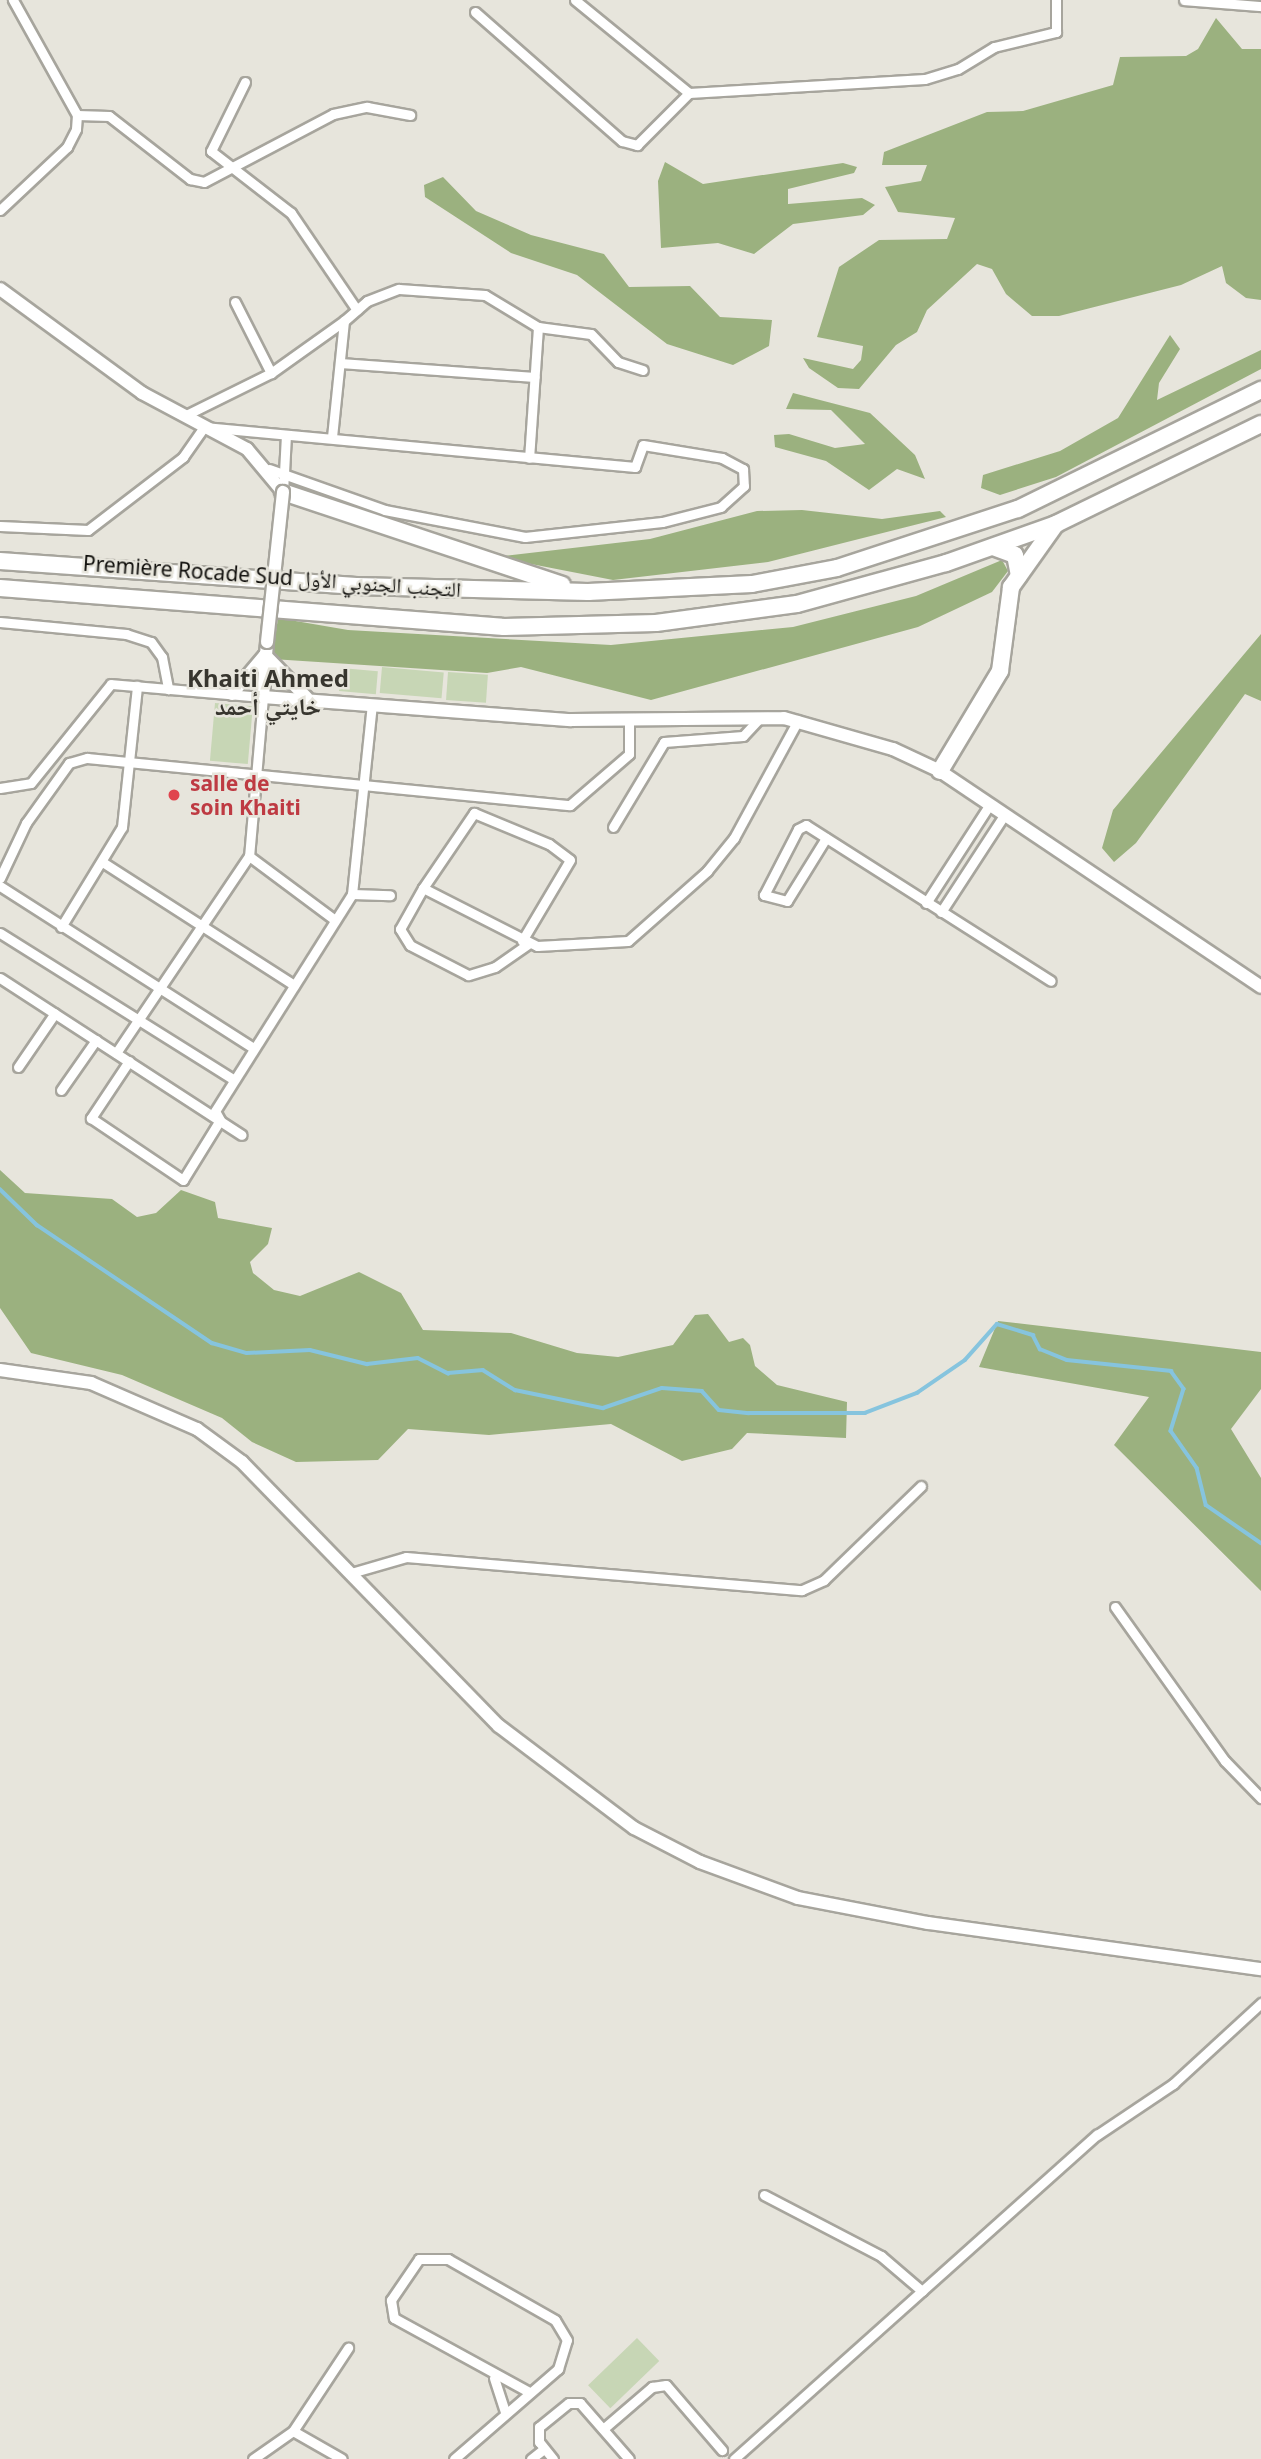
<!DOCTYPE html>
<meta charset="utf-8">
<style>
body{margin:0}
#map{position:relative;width:1261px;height:2459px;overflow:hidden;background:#e7e5dc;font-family:"Noto Sans","Noto Naskh Arabic",sans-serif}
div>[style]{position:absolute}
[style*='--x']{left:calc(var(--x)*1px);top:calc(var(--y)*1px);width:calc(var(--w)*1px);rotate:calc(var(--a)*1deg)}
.green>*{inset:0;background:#c7d6b5;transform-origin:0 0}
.forest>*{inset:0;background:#9bb17f}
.stream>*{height:3.5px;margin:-1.75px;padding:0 1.75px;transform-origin:1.75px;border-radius:1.75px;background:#86c4de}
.roads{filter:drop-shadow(2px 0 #a7a59d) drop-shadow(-2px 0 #a7a59d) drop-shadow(0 2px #a7a59d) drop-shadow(0 -2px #a7a59d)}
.street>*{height:9px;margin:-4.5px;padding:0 4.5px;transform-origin:4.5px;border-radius:4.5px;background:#fff}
.secondary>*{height:12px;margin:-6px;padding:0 6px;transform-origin:6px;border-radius:6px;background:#fff}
.highway>*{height:16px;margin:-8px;padding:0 8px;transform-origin:8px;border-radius:8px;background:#fff}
.bridges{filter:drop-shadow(2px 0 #a7a59d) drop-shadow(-2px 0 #a7a59d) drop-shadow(0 2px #a7a59d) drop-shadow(0 -2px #a7a59d)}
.secondary-bridge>*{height:12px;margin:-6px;padding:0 6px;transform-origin:6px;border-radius:6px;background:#fff}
.dots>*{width:19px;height:19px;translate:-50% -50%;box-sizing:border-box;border:4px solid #e7e5dc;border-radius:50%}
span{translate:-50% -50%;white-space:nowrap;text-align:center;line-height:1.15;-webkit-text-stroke:5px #e7e5dc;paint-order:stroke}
.street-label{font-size:21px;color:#0f0e0b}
.health-label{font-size:21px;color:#be3a42;font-weight:700}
.left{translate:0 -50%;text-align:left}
.quarter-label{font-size:24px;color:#37352e;font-weight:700}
</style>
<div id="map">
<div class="green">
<i style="left:382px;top:667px;width:62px;height:26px;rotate:5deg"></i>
<i style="left:341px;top:668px;width:37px;height:23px;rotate:5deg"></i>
<i style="left:448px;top:672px;width:40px;height:28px;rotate:4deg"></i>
<i style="left:215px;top:703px;width:38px;height:58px;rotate:5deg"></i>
<i style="left:637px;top:2338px;width:32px;height:68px;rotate:46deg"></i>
</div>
<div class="forest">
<i style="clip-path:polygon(1216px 18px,1242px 49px,1261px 49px,1261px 300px,1246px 298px,1226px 283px,1222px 266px,1181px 285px,1059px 316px,1032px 316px,1006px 294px,992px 269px,977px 264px,927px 310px,917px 332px,896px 345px,859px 389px,838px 388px,809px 368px,803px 358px,853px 369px,861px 360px,863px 346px,817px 337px,839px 267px,879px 240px,947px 239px,955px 218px,898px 212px,885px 187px,921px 181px,927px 165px,882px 165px,884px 152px,987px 112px,1023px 111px,1113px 85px,1120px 57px,1186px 56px,1198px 49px)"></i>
<i style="clip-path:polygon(665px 162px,703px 184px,843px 163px,857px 167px,854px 173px,788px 189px,788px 204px,862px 198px,875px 205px,863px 215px,793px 224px,754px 254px,718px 243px,661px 248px,658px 181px)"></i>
<i style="clip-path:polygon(443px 177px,476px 211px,531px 235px,604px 254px,629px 287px,690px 286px,720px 317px,772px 320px,769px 346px,733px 365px,667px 344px,577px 275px,511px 253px,425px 197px,424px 185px)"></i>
<i style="clip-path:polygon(1170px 335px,1180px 349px,1159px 383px,1157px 400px,1261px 350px,1261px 369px,1056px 477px,1000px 495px,981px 488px,983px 475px,1060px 451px,1118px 418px)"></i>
<i style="clip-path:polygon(793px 393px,870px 413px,915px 455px,925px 479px,897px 469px,869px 490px,826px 461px,775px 447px,774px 435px,789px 434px,835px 448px,865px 444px,831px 410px,786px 409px)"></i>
<i style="clip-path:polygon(802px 510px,882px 519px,940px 511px,946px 517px,768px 562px,613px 580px,495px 557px,650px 539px,757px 511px)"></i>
<i style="clip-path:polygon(1002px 560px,1008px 571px,992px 592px,918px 627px,651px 700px,521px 667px,487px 673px,272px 659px,278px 618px,348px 630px,611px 645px,793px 627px,916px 596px)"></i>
<i style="clip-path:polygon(1261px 634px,1261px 701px,1245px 694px,1136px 843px,1114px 862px,1102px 848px,1113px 810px)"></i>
<i style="clip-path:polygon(0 1170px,25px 1193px,112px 1199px,137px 1217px,156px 1213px,181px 1190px,215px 1202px,218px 1218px,272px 1228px,268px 1244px,250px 1262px,253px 1273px,274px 1290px,300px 1296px,359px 1272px,401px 1293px,423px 1330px,511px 1333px,577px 1353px,618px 1357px,673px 1345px,695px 1315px,708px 1314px,729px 1342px,743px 1338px,750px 1345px,755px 1366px,777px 1385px,847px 1402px,846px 1438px,747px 1433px,732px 1449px,682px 1461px,611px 1424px,489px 1435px,408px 1429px,378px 1460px,296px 1462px,252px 1442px,222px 1418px,122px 1375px,31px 1353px,0 1308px)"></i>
<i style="clip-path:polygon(998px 1321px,1261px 1352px,1261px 1389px,1231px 1429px,1261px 1478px,1261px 1591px,1114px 1445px,1149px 1397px,979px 1367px)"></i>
</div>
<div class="stream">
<i style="--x:0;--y:1189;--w:52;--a:44.2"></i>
<i style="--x:37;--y:1225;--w:211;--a:34"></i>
<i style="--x:212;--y:1343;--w:36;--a:16"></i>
<i style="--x:247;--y:1353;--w:63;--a:-2.7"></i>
<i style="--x:310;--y:1350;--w:59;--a:13.8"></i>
<i style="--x:367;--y:1364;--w:51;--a:-6.7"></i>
<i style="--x:418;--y:1358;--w:34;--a:27"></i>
<i style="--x:448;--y:1373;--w:35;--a:-5"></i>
<i style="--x:483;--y:1370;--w:38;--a:32"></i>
<i style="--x:515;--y:1390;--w:90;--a:11.6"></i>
<i style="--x:603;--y:1408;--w:62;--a:-18.7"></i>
<i style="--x:662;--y:1388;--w:40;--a:4.3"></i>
<i style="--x:702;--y:1391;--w:25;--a:48"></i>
<i style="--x:719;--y:1410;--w:30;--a:6"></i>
<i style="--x:749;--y:1413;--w:116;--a:0"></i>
<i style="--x:865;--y:1413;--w:56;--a:-21"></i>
<i style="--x:917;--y:1393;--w:58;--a:-34.5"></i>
<i style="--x:965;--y:1360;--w:48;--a:-48.4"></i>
<i style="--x:997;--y:1324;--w:38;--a:17"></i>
<i style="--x:1033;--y:1335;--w:16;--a:63"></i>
<i style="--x:1040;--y:1349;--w:29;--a:22"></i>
<i style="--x:1067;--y:1360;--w:105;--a:6"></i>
<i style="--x:1171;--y:1371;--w:22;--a:54"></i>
<i style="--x:1184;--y:1389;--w:44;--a:107.2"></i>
<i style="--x:1171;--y:1431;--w:45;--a:54.9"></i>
<i style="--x:1197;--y:1468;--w:38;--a:76"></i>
<i style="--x:1206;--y:1505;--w:67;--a:34.6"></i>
</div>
<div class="roads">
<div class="street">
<i style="--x:575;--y:0;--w:147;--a:39.2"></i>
<i style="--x:1184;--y:0;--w:77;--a:4.5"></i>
<i style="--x:475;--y:12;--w:196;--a:41.3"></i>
<i style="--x:622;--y:141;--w:16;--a:15"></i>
<i style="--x:637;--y:145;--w:74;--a:-45"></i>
<i style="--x:689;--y:93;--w:236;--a:-3.4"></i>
<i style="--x:925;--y:79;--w:34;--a:-17"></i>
<i style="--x:958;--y:69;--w:42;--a:-31.4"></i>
<i style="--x:994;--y:47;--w:64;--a:-13.6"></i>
<i style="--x:1056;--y:32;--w:32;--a:-90"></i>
<i style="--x:245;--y:82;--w:77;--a:116.2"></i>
<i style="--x:211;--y:151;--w:101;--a:37.8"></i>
<i style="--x:291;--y:213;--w:117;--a:55.8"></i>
<i style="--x:77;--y:115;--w:32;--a:2"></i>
<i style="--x:109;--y:116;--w:103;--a:37.9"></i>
<i style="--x:190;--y:179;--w:14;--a:12"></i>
<i style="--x:204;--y:182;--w:146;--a:-27.8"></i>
<i style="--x:333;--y:114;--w:35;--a:-12"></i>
<i style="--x:367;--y:107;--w:44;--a:10.5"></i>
<i style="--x:0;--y:210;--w:92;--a:-43.2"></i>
<i style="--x:67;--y:147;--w:20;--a:-63"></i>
<i style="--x:76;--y:129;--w:14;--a:-86"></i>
<i style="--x:77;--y:115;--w:132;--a:-119.1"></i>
<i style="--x:235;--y:302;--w:80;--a:63.1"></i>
<i style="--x:538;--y:327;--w:53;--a:7.5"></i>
<i style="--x:591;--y:334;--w:39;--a:46"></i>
<i style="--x:618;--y:362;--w:26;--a:18"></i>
<i style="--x:340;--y:363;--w:195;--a:4.1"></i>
<i style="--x:184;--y:416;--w:97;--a:-26.3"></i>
<i style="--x:271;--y:373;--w:90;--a:-35.5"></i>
<i style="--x:332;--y:437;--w:117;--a:-84.1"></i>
<i style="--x:344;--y:321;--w:30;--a:-41"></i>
<i style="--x:367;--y:301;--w:34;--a:-21"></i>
<i style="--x:399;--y:289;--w:86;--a:4"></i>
<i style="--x:485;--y:295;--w:62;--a:31.1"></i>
<i style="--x:538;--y:327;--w:131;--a:93.9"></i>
<i style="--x:283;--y:492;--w:57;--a:-87"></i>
<i style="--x:0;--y:526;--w:88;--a:2.6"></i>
<i style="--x:88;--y:530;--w:120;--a:-37.5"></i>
<i style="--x:183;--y:457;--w:37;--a:-55"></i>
<i style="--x:204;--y:427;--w:433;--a:5.3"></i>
<i style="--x:635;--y:467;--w:23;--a:-70"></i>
<i style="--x:643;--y:445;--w:80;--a:9.3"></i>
<i style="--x:722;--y:458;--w:24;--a:28"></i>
<i style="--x:743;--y:469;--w:17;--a:87"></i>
<i style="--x:744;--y:486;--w:31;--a:138"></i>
<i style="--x:721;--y:507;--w:61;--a:165.7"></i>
<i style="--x:662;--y:522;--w:138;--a:173.8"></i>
<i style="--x:525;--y:537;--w:143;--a:-169.1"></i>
<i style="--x:385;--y:510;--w:123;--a:-160.5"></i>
<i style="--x:0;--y:622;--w:127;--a:5.4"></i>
<i style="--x:126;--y:634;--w:26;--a:18"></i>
<i style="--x:151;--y:642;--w:19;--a:54"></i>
<i style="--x:162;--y:657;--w:33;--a:79"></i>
<i style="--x:0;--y:788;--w:31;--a:-9"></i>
<i style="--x:31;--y:783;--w:127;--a:-51.1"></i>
<i style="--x:111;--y:684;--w:153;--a:4.9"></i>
<i style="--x:263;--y:697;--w:160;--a:95"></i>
<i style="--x:249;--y:856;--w:107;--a:36.7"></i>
<i style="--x:613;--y:827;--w:99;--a:-59"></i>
<i style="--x:664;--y:742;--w:79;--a:-4.3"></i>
<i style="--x:743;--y:736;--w:26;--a:-47"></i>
<i style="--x:826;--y:838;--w:74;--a:121.8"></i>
<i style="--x:787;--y:901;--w:24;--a:-165"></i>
<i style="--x:764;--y:895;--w:74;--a:-62.7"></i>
<i style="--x:798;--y:829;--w:9;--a:-27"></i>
<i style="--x:806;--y:825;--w:290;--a:32.5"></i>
<i style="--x:104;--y:863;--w:226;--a:32.7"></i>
<i style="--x:0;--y:878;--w:61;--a:-64.7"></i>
<i style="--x:26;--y:823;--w:74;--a:-54.4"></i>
<i style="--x:69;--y:763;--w:19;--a:-16"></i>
<i style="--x:87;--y:758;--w:485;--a:5.6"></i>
<i style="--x:570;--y:805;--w:78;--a:-40.8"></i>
<i style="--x:629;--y:754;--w:35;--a:-90"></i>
<i style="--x:0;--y:886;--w:300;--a:32.6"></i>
<i style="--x:423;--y:888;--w:91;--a:-55.8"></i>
<i style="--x:474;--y:813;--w:81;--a:22.5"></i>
<i style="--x:549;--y:844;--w:26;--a:37"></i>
<i style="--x:570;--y:860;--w:94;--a:120.7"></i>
<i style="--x:352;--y:894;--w:38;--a:2"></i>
<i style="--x:926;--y:903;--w:118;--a:-57.1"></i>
<i style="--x:941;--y:912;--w:117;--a:-56.9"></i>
<i style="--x:61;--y:927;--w:117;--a:-58.6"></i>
<i style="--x:122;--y:827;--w:142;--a:-83.9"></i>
<i style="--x:0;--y:933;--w:276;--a:32.1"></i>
<i style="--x:528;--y:944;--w:40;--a:145.1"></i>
<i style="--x:495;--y:967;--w:28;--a:163"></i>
<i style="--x:468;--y:975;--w:65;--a:-152.7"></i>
<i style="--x:410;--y:945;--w:19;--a:-122"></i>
<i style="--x:400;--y:929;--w:47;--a:-60.7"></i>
<i style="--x:423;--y:888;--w:128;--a:27"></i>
<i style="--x:537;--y:946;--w:91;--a:-3.1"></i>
<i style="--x:628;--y:941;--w:106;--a:-41.5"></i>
<i style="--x:707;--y:871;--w:43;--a:-50.7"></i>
<i style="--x:734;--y:838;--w:134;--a:-61.5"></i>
<i style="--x:0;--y:978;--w:288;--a:33"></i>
<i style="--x:116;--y:1053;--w:238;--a:-56"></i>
<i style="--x:129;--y:1061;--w:69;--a:123.7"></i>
<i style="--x:91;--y:1118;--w:111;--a:34"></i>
<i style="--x:183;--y:1180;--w:70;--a:-58.3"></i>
<i style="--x:220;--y:1120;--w:10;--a:-119"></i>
<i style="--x:215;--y:1111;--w:257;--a:-57.7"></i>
<i style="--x:352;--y:894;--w:190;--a:-84"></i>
<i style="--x:18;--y:1067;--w:65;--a:-55.6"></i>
<i style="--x:61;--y:1090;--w:61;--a:-55"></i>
<i style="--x:351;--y:1573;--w:57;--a:-16.2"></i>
<i style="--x:406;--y:1557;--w:397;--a:4.8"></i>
<i style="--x:802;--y:1590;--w:24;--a:-24"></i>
<i style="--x:824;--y:1580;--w:135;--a:-44.1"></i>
<i style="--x:1115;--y:1607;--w:189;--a:54.5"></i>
<i style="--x:1225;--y:1761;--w:52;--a:45.8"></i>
<i style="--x:764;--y:2195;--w:132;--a:27.5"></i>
<i style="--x:881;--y:2256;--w:54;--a:40.5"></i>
<i style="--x:494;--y:2378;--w:36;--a:72"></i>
<i style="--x:603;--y:2429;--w:65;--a:-40.6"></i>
<i style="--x:652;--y:2387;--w:14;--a:-8"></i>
<i style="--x:666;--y:2385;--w:86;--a:49.3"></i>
<i style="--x:293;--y:2431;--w:56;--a:29.7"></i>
<i style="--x:253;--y:2459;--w:49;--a:-35"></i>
<i style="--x:293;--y:2431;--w:100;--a:-56.5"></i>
<i style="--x:454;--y:2459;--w:138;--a:-40.9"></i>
<i style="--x:558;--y:2369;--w:30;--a:-73"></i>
<i style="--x:567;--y:2340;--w:23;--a:-121"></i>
<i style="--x:555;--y:2320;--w:123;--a:-150.3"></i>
<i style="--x:448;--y:2259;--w:29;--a:180"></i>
<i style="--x:419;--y:2259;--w:50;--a:124.3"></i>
<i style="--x:391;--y:2300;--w:18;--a:81"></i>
<i style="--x:394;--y:2318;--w:154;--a:28.7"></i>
<i style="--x:531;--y:2459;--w:16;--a:-38"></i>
<i style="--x:553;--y:2459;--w:22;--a:-129"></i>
<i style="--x:539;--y:2442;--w:15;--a:-90"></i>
<i style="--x:539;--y:2427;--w:38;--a:-39"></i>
<i style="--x:569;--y:2403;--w:11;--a:0"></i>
<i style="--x:580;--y:2403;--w:74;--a:48.8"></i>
<i style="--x:734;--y:2459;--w:487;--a:-41.8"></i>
<i style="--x:1097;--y:2135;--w:92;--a:-33.9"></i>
<i style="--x:1173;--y:2084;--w:120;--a:-42.6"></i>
</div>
<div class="secondary">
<i style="--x:0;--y:289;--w:176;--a:36.2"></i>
<i style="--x:142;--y:393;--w:119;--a:28.1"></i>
<i style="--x:247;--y:449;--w:56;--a:50.1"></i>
<i style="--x:267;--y:642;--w:55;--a:94.2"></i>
<i style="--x:263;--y:697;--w:309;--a:4.3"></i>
<i style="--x:571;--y:720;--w:213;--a:-0.5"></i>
<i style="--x:784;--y:718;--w:113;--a:15.9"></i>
<i style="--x:893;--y:749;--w:52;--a:25.1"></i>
<i style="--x:940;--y:771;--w:387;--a:33.9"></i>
<i style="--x:232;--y:694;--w:51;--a:-49.8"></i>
<i style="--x:265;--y:655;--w:60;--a:45.7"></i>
<i style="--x:0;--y:1370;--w:92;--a:8.1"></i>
<i style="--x:91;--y:1383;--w:116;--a:23.5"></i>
<i style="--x:197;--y:1429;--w:56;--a:36.3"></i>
<i style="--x:242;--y:1462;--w:368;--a:45.8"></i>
<i style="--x:499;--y:1726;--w:169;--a:37.1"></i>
<i style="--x:634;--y:1828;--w:74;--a:27.3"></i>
<i style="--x:700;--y:1862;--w:104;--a:20.2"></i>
<i style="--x:798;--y:1898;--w:132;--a:10.9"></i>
<i style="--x:928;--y:1923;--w:336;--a:7.9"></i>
</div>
<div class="highway">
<i style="--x:283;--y:492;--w:294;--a:18.4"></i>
<i style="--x:993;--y:547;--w:23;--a:20"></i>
<i style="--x:1015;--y:555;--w:21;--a:79"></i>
<i style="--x:0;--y:561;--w:357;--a:4"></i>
<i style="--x:356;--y:586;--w:232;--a:1.5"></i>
<i style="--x:588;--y:592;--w:164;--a:-2.8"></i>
<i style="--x:752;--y:584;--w:86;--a:-10.7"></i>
<i style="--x:837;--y:568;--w:190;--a:-18.1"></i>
<i style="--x:1018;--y:509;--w:271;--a:-26.1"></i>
<i style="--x:0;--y:588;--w:506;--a:4.42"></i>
<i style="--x:504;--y:627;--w:152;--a:-1.5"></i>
<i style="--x:656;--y:623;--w:142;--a:-7.7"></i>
<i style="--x:797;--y:604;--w:155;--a:-15.4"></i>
<i style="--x:946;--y:563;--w:117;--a:-19.5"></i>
<i style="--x:1056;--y:524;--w:228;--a:-26"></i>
<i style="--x:940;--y:771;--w:117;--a:-59"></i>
<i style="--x:1000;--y:671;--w:85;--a:-82.5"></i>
<i style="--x:1011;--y:587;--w:76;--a:-54.6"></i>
</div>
</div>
<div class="bridges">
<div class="secondary-bridge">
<i style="--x:267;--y:642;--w:151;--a:-83.9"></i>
</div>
</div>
<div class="dots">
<i style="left:174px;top:795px;background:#e0444e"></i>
</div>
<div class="street-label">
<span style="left:272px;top:576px;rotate:4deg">Première Rocade Sud التجنب الجنوبي الأول</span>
</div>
<div class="health-label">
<span class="left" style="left:190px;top:795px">salle de<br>soin Khaiti</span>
</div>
<div class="quarter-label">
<span style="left:268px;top:692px">Khaiti Ahmed<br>خايتي أحمد</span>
</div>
</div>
